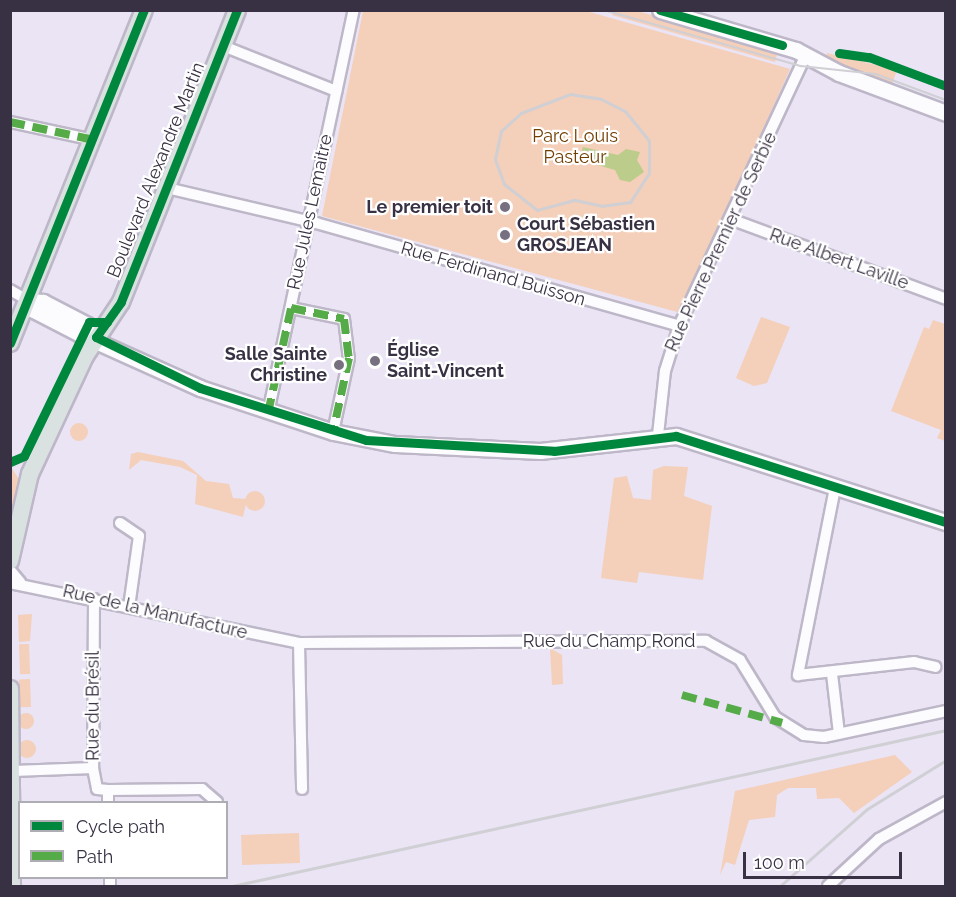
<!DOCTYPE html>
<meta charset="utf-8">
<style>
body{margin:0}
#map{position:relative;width:956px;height:897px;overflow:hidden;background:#eae4f5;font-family:Raleway,sans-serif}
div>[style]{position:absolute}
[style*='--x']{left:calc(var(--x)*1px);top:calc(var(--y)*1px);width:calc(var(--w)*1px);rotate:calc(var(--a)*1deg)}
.green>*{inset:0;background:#f4cfb9;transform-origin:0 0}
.round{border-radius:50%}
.water>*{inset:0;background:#bccd8b}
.roads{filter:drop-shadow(2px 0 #bdb7c8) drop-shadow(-2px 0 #bdb7c8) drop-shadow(0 2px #bdb7c8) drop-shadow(0 -2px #bdb7c8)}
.street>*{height:10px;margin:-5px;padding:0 5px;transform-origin:5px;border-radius:5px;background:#fcfbfe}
.secondary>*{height:15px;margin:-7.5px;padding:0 7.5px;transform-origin:7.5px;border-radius:7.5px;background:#fcfbfe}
.primary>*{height:16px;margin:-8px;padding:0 8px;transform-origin:8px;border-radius:8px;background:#dae1e1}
.tram>*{height:1.5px;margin:-0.75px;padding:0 0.75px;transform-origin:0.75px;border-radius:0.75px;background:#d0cfd4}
.rail>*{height:3px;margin:-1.5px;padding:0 1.5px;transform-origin:1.5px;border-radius:1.5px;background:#d0cfd4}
.quiet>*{height:8px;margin-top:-4px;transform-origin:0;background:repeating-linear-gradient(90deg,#55ab47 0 15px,transparent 0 23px)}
.cycleway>*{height:9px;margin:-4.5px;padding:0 4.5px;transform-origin:4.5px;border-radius:4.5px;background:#00873e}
.dots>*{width:16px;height:16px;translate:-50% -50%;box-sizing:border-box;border:3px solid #fff;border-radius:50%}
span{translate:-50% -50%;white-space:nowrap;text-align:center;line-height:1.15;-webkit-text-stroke:4.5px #fff;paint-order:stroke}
.park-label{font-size:18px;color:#713e00}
.street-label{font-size:18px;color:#383143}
.poi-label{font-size:18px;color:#383143;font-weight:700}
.right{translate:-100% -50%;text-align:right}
.left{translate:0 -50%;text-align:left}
.frame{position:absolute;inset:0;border:12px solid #383143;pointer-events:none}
.legend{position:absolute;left:18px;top:801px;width:210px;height:78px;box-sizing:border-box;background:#fff;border:2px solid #afadb4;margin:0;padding:8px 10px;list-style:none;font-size:18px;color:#383143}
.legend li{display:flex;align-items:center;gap:12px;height:30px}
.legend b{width:30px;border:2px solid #afadb4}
.scale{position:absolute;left:743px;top:852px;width:159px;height:27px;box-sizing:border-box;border:3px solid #383143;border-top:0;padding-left:8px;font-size:18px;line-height:21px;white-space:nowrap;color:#383143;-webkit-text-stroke:4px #fff;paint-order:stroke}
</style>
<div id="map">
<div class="green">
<i style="clip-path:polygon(363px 11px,586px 11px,790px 69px,681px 313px,322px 216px)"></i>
<i style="clip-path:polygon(614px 11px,637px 11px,778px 50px,775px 62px,612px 15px)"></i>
<i style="clip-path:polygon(827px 53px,897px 70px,891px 87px,852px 73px,826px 59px)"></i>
<i style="clip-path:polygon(761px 317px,790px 327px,767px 383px,754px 386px,736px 378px)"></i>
<i style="clip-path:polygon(933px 320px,945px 324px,945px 441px,937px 438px,941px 430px,891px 411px,924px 327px,929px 329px)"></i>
<i class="round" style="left:70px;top:423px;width:18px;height:18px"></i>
<i style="clip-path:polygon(138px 452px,183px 461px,206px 481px,229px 484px,233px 498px,247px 499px,243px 517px,195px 504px,197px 475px,180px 467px,141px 460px,129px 470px,131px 454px)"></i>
<i style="clip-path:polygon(10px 465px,20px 481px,12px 519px,10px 519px)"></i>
<i style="clip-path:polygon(664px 466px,688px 467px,684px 496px,712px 506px,703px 580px,639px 572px,637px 583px,601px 578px,614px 478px,627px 476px,633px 498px,651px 500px,653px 470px)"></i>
<i class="round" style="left:245px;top:491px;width:20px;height:20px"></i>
<i style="clip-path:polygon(32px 614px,30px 641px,19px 642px,18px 615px)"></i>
<i style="left:29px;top:644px;width:30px;height:10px;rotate:88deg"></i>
<i style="clip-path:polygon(550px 648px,562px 655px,563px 684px,552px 685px)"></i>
<i style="left:30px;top:679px;width:28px;height:11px;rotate:88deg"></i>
<i class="round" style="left:18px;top:713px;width:16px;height:16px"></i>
<i class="round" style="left:18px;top:740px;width:18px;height:18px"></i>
<i style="clip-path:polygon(895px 755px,912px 772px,854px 813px,839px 798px,817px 799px,816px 788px,788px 788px,777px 795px,775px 817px,749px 820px,735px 865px,726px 862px,720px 875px,735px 791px)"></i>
<i style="left:299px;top:833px;width:30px;height:58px;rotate:88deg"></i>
</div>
<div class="water">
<i style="clip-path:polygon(583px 147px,618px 155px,626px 149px,640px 152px,637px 160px,644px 172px,630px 182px,620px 180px,615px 170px,579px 160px)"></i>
</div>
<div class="roads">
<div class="street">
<i style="--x:223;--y:46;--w:122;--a:21.7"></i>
<i style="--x:10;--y:122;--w:86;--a:12.1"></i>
<i style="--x:167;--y:188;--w:153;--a:13.2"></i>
<i style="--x:316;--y:223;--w:377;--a:15.8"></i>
<i style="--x:733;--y:220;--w:227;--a:20.3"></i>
<i style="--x:10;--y:290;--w:22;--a:30"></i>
<i style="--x:291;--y:308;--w:54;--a:11.7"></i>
<i style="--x:344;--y:319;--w:39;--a:83"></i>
<i style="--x:349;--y:358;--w:76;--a:102.2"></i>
<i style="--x:268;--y:413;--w:412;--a:-78"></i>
<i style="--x:658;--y:435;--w:64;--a:-83.8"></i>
<i style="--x:665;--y:371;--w:47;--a:-72.7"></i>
<i style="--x:679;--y:326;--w:299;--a:-64.9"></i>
<i style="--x:835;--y:488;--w:191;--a:101.2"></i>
<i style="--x:798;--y:675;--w:117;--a:-6.4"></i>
<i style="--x:914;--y:662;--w:22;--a:13"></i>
<i style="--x:120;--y:523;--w:23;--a:34"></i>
<i style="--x:139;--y:536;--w:72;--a:98"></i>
<i style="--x:10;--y:570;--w:16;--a:50"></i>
<i style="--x:10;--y:583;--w:295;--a:11.7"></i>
<i style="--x:299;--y:643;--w:407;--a:-0.3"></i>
<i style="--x:706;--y:641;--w:39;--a:29"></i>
<i style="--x:740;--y:660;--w:67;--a:58.4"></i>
<i style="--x:775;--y:717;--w:34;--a:32"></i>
<i style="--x:804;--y:735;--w:20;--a:6"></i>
<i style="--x:824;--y:737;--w:125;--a:-12"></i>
<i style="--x:94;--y:599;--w:169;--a:90.3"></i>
<i style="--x:93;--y:768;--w:21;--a:79"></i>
<i style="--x:97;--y:789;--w:11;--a:5"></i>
<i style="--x:108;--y:790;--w:12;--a:90"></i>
<i style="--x:299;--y:643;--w:146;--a:88.8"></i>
<i style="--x:832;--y:674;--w:60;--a:83.3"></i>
<i style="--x:13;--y:771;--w:80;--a:-2.1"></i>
<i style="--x:108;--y:790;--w:94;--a:-0.6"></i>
<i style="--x:202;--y:789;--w:20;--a:41"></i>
<i style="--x:110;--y:878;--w:8;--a:90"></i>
<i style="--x:828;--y:886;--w:69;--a:-42.7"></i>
<i style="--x:879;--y:839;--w:77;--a:-28.9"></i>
</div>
<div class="secondary">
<i style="--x:660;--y:10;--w:142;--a:16.4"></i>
<i style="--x:796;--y:50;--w:49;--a:28.1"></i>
<i style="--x:839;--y:73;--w:114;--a:20.5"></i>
<i style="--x:96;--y:337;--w:15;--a:-127"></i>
<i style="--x:87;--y:325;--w:50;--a:-152.4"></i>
<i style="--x:43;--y:302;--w:14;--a:-176"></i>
<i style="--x:29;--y:301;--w:9;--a:69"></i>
<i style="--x:32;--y:309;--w:54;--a:27.5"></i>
<i style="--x:80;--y:334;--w:132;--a:24.2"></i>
<i style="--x:200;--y:388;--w:140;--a:18.3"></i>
<i style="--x:333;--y:432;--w:63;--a:11"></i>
<i style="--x:395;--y:444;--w:145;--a:2.8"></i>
<i style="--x:540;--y:451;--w:137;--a:-6.3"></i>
<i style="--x:676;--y:436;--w:283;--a:17.7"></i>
</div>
<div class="primary">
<i style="--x:10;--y:343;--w:359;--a:-68.1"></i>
<i style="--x:10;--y:561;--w:89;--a:-77.1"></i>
<i style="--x:30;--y:474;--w:130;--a:-65"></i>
<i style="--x:85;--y:356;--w:65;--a:-56.3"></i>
<i style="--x:121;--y:302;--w:314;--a:-68.3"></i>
<i style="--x:10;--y:689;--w:197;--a:89.4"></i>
</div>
</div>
<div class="tram">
<i style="--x:604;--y:10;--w:205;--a:15.9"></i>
<i style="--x:801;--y:66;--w:75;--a:6.1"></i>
<i style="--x:876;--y:74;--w:75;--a:20.4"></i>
</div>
<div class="rail">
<i style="--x:570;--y:94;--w:31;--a:9"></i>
<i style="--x:601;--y:99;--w:27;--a:27"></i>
<i style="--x:625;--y:111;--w:38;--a:51"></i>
<i style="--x:649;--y:141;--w:32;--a:90"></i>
<i style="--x:649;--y:173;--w:35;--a:123"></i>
<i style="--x:630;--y:202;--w:27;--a:172"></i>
<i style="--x:603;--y:206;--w:30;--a:-168"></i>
<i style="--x:574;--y:200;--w:38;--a:165"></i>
<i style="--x:537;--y:210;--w:42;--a:-141.8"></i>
<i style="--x:504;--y:184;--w:27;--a:-110"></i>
<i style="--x:495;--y:159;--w:29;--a:-78"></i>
<i style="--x:501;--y:131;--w:27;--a:-42"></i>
<i style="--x:521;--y:113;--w:53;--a:-21.2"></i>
<i style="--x:232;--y:886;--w:731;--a:-12.32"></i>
<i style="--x:780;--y:886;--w:116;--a:-41.5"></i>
<i style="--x:867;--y:809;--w:93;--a:-31.8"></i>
</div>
<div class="quiet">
<i style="--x:10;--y:122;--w:86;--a:12.1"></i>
<i style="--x:268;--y:413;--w:107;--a:-77.6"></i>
<i style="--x:291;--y:308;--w:54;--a:11.7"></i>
<i style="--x:344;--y:319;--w:39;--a:83"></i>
<i style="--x:349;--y:358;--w:76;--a:102.2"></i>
<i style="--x:682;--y:695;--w:104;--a:15.6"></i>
</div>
<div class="cycleway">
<i style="--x:237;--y:10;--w:314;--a:111.7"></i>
<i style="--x:121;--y:302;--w:43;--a:125.5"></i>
<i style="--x:96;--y:337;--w:116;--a:26.1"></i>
<i style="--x:200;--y:388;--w:174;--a:17.4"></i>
<i style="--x:366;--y:440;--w:188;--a:3.3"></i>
<i style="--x:554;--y:451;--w:123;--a:-7"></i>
<i style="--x:676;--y:436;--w:283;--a:17.7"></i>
<i style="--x:660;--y:10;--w:127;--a:16"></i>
<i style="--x:839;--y:53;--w:30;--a:8"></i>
<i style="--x:869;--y:57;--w:82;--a:20.6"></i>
<i style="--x:10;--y:343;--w:359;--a:-68.1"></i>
<i style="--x:10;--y:462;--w:15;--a:-23"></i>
<i style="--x:24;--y:456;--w:149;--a:-64.1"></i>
<i style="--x:89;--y:322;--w:18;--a:0"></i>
</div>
<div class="dots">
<i style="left:505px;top:207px;background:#767081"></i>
<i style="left:505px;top:235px;background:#767081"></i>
<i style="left:375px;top:361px;background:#767081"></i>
<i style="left:339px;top:365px;background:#767081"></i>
</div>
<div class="park-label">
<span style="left:575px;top:147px">Parc Louis<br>Pasteur</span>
</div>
<div class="street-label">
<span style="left:156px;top:170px;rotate:-68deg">Boulevard Alexandre Martin</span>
<span style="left:310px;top:212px;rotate:-78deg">Rue Jules Lemaitre</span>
<span style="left:721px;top:242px;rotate:-65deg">Rue Pierre Premier de Serbie</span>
<span style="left:839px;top:259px;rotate:20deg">Rue Albert Laville</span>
<span style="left:493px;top:274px;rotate:16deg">Rue Ferdinand Buisson</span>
<span style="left:155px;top:612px;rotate:13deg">Rue de la Manufacture</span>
<span style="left:609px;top:641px">Rue du Champ Rond</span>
<span style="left:93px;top:706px;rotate:-90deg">Rue du Brésil</span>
</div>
<div class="poi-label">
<span class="right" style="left:493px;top:207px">Le premier toit</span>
<span class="left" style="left:517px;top:235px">Court Sébastien<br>GROSJEAN</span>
<span class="left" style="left:387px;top:361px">Église<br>Saint-Vincent</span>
<span class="right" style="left:327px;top:365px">Salle Sainte<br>Christine</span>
</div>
<div class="frame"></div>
<ul class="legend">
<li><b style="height:8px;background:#00873e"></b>Cycle path</li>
<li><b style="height:8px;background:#55ab47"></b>Path</li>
</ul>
<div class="scale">100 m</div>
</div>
